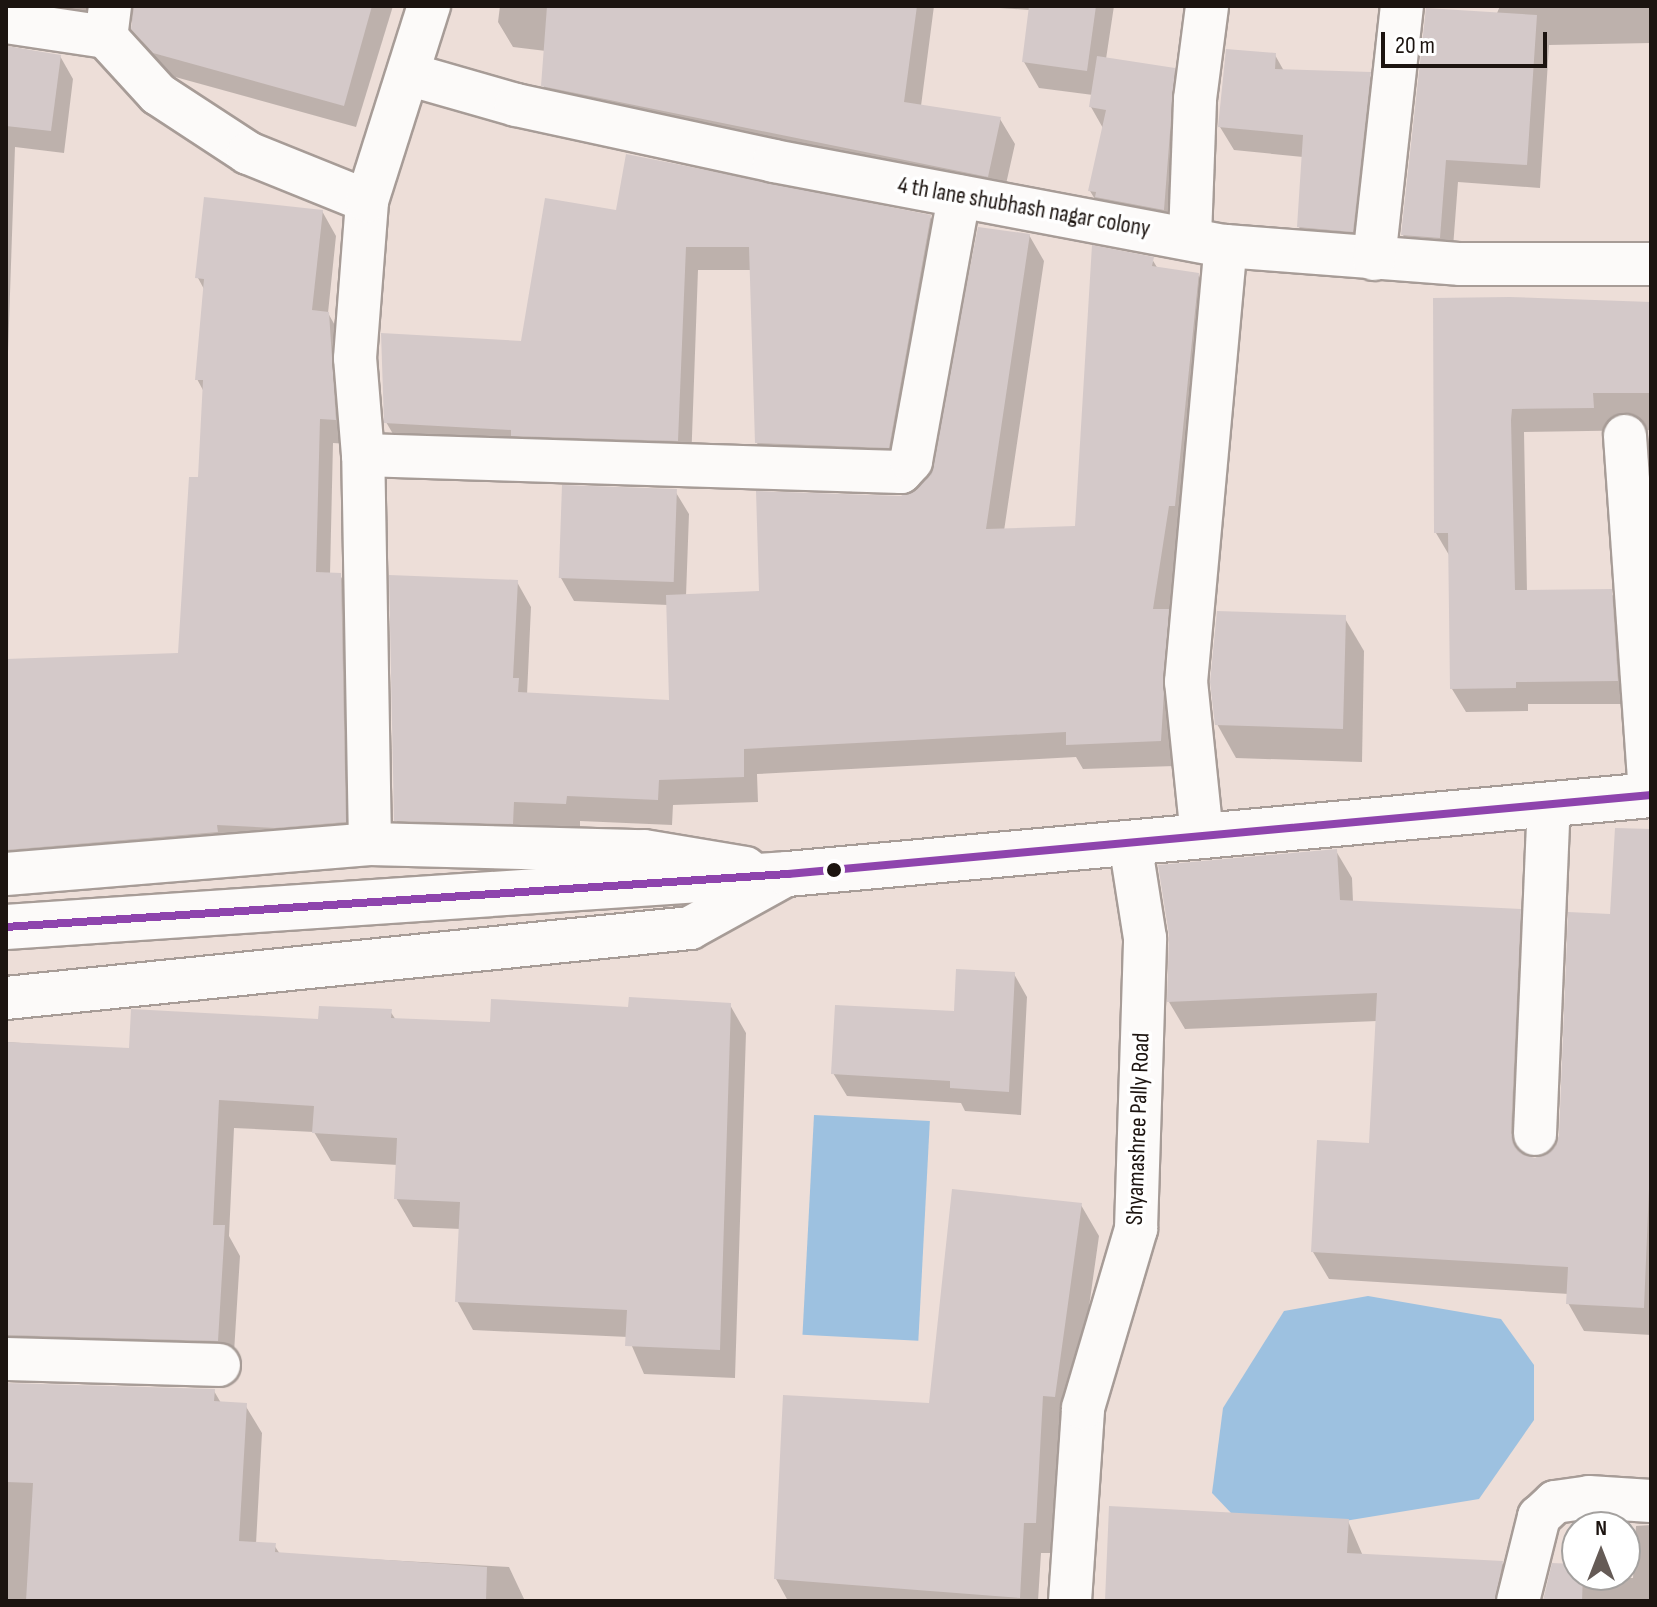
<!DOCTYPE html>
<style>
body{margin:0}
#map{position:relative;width:1657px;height:1607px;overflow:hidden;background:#edded8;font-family:"Sofia Sans Condensed",sans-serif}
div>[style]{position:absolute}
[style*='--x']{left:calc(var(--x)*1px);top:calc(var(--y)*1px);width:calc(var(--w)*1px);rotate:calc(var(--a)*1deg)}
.water>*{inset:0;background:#9dc1e0;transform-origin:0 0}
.shadow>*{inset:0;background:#0003}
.building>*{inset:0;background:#d4c9c9;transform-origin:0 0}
.roads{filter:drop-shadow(2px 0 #a79c97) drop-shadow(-2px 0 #a79c97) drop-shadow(0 2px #a79c97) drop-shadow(0 -2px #a79c97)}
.minor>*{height:42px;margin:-21px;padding:0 21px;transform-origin:21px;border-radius:21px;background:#fcfaf9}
.primary>*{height:44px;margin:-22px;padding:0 22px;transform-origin:22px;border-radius:22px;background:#fcfaf9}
.bus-1>*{height:8px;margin:-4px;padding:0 4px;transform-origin:4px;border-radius:4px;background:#8e44ad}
.dots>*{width:22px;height:22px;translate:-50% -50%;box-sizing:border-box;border:4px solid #fff;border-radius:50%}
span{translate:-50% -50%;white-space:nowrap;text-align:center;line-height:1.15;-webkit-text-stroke:7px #fff;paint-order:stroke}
.street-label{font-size:24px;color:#1c1410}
.frame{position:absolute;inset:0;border:8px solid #1c1410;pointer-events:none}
.north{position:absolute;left:1561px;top:1511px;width:80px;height:80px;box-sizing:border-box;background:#fff;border:2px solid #a4a19f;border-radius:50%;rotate:0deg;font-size:22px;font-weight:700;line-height:32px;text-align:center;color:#1c1410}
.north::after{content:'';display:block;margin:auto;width:28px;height:36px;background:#655b56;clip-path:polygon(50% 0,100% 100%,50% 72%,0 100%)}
.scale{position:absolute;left:1381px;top:32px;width:166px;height:36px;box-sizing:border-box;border:4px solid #1c1410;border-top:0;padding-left:10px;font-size:24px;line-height:28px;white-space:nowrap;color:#1c1410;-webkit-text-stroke:6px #fff;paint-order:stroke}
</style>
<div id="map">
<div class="water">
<i style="left:814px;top:1115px;width:116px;height:220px;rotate:3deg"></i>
<i style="clip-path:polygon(1368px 1296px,1501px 1319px,1534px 1365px,1534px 1420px,1479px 1499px,1253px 1536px,1212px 1493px,1223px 1408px,1284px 1311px)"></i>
</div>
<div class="shadow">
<i style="clip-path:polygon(6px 6px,123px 6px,6px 27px)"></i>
<i style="clip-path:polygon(130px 6px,393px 6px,356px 127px,168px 75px,133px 29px)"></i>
<i style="clip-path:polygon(500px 6px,934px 6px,921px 106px,1000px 119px,1015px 144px,1002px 202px,558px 111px,543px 85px,546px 51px,513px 47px,498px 22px)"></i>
<i style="clip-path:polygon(970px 6px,1114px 6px,1106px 59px,1174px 70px,1187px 93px,1176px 232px,1104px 214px,1090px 191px,1104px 130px,1091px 107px,1093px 95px,1039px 88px,1024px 62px,1030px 10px)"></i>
<i style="clip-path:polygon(1500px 6px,1651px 6px,1651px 43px,1549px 45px,1540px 188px,1458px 182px,1452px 261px,1416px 258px,1403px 235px)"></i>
<i style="clip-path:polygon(6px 46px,60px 56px,73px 79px,64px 153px,15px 147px,8px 353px)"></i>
<i style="clip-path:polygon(1275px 55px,1284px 71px,1369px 74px,1383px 97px,1365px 254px,1313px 250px,1299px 227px,1303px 157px,1234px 150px,1220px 127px)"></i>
<i style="clip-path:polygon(322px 211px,336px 236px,328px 313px,342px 338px,349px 444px,333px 443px,330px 575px,340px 575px,354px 600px,359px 846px,6px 879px,6px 660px,180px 655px,200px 479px,204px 392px,197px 379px,205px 291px,198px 278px)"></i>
<i style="clip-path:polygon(618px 212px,930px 217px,943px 240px,902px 470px,770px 466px,757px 443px,751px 270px,698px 270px,691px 464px,400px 446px,386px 422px,523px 343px)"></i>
<i style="clip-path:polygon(1029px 235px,1044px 261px,1004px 531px,1076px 528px,1152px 259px,1158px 269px,1198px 275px,1213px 301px,1170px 616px,1182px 637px,1175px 766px,1083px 769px,1076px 757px,757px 774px,758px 802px,673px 805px,672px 825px,580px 821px,580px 829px,410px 846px,396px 820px,517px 582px,531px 607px,527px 695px,672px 702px,668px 605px,574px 601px,561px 578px,675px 491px,689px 514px,686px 596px,761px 593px,931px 478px)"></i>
<i style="clip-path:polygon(1435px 300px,1651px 304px,1651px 430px,1524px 432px,1527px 592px,1610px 591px,1624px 614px,1630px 704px,1528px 704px,1528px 711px,1466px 712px,1452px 689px,1449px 555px,1436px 533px)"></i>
<i style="clip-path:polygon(1344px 617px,1364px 651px,1362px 762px,1236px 758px,1217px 724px)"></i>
<i style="clip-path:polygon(1336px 851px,1352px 878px,1353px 902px,1519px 911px,1535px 939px,1526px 1157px,1535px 1160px,1556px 1149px,1612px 916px,1651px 867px,1651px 1335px,1584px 1331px,1568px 1303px,1569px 1294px,1329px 1279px,1313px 1252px,1371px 1145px,1377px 1021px,1185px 1029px,1169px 1002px)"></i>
<i style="clip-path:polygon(1014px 974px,1027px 997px,1021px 1115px,965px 1111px,961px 1103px,847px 1096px,833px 1073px,956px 1013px)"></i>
<i style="clip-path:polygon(730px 1005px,746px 1033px,735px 1378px,644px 1374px,628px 1337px,473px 1330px,457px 1301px,461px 1229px,413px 1227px,396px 1198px,398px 1165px,331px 1161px,314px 1132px,234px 1128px,229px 1236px,240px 1256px,233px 1369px,6px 1373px,6px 1042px,131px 1050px,390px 1011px,396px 1020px,492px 1024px)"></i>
<i style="clip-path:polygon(1081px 1205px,1099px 1236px,1072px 1427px,1059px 1426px,1053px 1553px,1041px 1553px,1038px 1601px,788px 1601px,776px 1579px,931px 1405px)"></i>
<i style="clip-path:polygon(6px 1385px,214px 1391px,221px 1403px,245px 1405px,262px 1433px,256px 1544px,274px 1545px,280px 1554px,509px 1567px,525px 1601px,6px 1601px)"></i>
<i style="clip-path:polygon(1348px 1521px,1363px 1556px,1502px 1563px,1518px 1590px,1516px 1601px,1107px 1601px)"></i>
<i style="clip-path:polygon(1651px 1525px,1651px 1601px,1543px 1601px,1552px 1573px,1633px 1578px,1636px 1526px)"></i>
</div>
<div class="building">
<i style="clip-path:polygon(134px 6px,372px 6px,344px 106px,153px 53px,131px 29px)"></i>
<i style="clip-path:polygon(547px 6px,917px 6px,904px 102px,1001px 117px,988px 177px,541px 86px)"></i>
<i style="clip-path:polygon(1029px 6px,1096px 6px,1087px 71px,1022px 62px)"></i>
<i style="clip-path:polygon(1426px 8px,1537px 15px,1527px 165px,1446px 160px,1440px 238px,1401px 235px)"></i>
<i style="clip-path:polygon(6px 46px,61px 55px,51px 131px,6px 126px)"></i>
<i style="clip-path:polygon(1226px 49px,1276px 53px,1275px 69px,1371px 72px,1353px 232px,1297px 227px,1303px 135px,1218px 127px)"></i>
<i style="clip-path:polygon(1097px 56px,1175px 68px,1164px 210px,1095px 197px,1096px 192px,1088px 191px,1106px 110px,1089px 107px)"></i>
<i style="clip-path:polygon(626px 154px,931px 215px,889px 448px,755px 443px,749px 247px,686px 247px,678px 441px,511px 436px,511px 430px,384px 423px,381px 333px,521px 341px,545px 198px,616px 210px)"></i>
<i style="clip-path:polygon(204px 197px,323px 210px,312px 310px,329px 312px,336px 420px,320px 419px,316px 572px,341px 573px,346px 822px,275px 828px,217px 825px,218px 832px,6px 850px,6px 659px,178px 653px,189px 477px,198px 477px,203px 380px,195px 380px,204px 279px,195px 278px)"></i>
<i style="clip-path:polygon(978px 227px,1030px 234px,986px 529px,1075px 526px,1092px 245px,1154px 257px,1152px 266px,1199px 273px,1175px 506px,1169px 506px,1153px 609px,1169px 609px,1161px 741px,1066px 745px,1066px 732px,744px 749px,744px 777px,659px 780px,658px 800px,567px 796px,566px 804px,514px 802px,513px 824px,394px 821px,389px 575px,518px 580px,513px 678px,519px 678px,518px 692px,669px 700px,666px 595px,759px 591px,756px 491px,901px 496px,929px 476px)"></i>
<i style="clip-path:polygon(1510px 297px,1651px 302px,1651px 393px,1593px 393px,1594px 408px,1512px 409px,1511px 420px,1515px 590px,1612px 589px,1618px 681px,1516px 682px,1516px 688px,1450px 689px,1448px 533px,1434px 533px,1433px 298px)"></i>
<i style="left:562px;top:485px;width:115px;height:93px;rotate:2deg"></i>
<i style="clip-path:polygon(1217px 611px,1346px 615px,1343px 729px,1215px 725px,1210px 682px)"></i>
<i style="clip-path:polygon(1615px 828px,1651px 829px,1651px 1141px,1644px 1308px,1566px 1304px,1568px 1267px,1311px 1252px,1317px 1140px,1369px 1143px,1377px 993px,1167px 1002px,1169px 935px,1158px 865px,1337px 849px,1340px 900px,1521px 909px,1511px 1133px,1522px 1154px,1535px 1158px,1555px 1147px,1559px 1135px,1568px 912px,1610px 914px)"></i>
<i style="clip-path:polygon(956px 969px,1015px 972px,1009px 1092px,950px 1088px,950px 1081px,831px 1074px,835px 1005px,954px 1011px)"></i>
<i style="clip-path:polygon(629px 997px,731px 1003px,720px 1350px,625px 1346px,627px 1310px,455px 1302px,460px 1202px,394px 1199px,397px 1138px,312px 1133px,314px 1106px,219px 1100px,213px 1225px,225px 1225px,218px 1341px,6px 1335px,6px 1042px,129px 1048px,131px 1009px,318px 1019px,319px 1006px,392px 1009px,391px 1018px,490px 1022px,491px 999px,628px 1007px)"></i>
<i style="clip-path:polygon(952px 1189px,1082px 1203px,1055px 1397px,1043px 1396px,1036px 1523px,1024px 1523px,1020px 1598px,774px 1579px,783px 1395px,929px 1403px)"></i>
<i style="clip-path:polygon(6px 1383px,215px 1389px,214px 1401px,247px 1403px,239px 1541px,276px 1543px,275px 1552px,487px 1567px,486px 1601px,26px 1601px,33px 1483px,6px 1482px)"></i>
<i style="clip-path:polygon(1109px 1506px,1349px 1519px,1347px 1553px,1503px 1561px,1495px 1601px,1105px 1601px)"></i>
<i style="clip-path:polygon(1552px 1563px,1577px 1564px,1577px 1575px,1583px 1575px,1582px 1601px,1543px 1601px)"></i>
</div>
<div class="roads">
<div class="minor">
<i style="--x:110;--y:6;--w:31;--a:97"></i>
<i style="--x:106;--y:37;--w:77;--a:47.6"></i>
<i style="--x:158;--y:94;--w:108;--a:33.2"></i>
<i style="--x:248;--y:153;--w:128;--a:22"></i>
<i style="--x:6;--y:22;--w:101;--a:8.5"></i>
<i style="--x:408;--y:74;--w:112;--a:16"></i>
<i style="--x:516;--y:105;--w:264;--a:12.2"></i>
<i style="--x:774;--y:161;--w:460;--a:10.7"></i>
<i style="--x:1226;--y:246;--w:236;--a:4.4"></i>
<i style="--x:1461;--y:264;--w:190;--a:0"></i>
<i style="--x:1190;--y:237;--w:138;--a:-87.9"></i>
<i style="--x:1195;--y:99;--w:94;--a:-82.6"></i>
<i style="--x:1374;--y:259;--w:255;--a:-83.7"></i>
<i style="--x:1625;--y:436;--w:360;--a:86"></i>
<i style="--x:363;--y:455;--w:538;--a:1.81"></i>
<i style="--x:901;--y:472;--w:15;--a:-48"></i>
<i style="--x:911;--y:461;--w:269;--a:-79.7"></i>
<i style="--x:1202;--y:836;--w:155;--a:-95.9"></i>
<i style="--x:1186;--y:682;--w:438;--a:-84.8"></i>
<i style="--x:370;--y:844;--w:389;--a:-91"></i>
<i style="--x:363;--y:455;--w:97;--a:-94.7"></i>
<i style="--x:355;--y:358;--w:157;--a:-85.6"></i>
<i style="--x:367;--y:201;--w:205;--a:-72.4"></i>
<i style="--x:6;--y:874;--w:365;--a:-4.7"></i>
<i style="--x:370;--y:844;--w:274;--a:1.5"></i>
<i style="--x:644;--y:851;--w:103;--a:9.5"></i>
<i style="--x:6;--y:998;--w:688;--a:-5.84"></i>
<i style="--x:690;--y:928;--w:112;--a:-28.9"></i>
<i style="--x:1535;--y:1134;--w:329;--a:-87.6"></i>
<i style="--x:6;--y:1359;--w:213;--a:1.6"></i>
<i style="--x:1070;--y:1601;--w:193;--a:-86.1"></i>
<i style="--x:1083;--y:1408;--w:187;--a:-73.5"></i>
<i style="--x:1136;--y:1229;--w:291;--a:-88.2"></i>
<i style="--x:1145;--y:938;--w:97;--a:-98.9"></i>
<i style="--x:1518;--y:1601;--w:87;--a:-76"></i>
<i style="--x:1539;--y:1517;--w:22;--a:-43"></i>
<i style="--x:1555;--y:1502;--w:34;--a:-8"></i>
<i style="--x:1589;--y:1497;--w:62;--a:3.7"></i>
</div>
<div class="primary">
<i style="--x:6;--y:927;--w:784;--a:-3.88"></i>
<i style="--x:788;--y:874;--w:867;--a:-5.23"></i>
</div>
</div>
<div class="bus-1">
<i style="--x:6;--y:927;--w:784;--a:-3.88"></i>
<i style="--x:788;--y:874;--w:867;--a:-5.23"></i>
</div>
<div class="dots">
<i style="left:834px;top:870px;background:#1c1410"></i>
</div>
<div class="street-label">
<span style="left:1024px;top:207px;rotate:10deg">4 th lane shubhash nagar colony</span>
<span style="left:1138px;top:1129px;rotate:-88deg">Shyamashree Pally Road</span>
</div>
<div class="frame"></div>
<div class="north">N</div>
<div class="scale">20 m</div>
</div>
